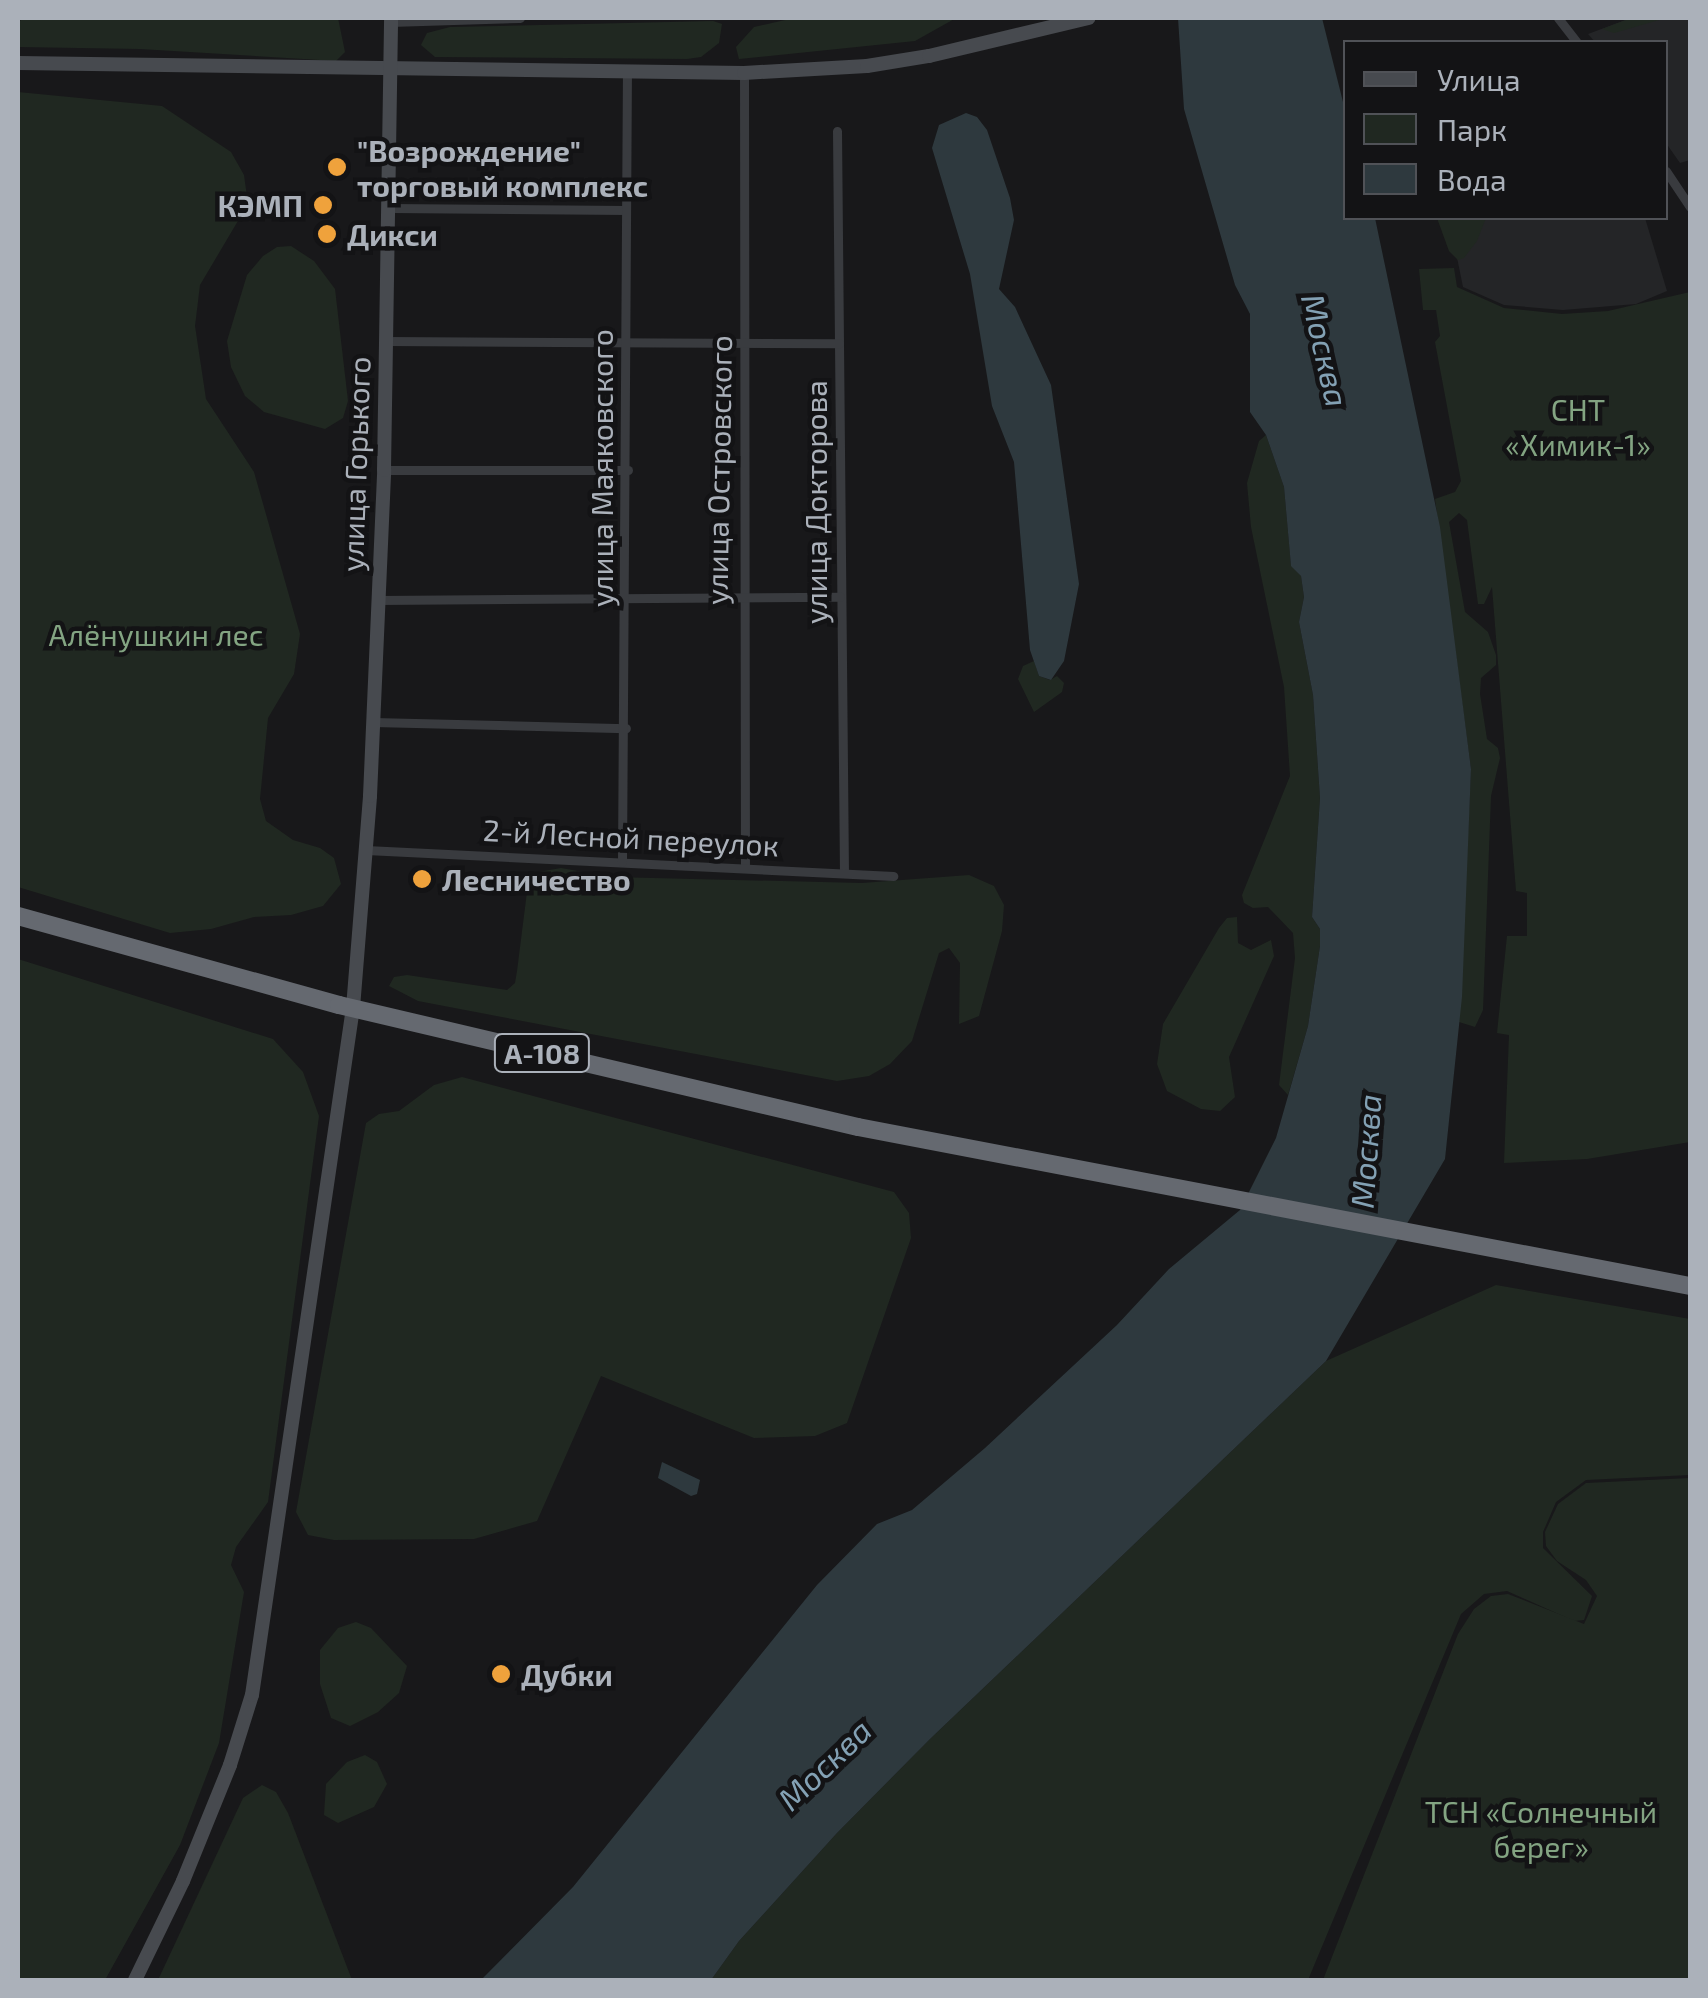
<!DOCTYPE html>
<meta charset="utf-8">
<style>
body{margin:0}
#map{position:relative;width:1708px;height:1998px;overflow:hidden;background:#18181a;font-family:"Exo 2",sans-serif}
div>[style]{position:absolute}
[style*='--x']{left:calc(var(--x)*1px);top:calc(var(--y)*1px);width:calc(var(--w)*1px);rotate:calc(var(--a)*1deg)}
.built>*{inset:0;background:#242527}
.green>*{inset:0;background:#202821}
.water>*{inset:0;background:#2e393e}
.street>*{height:9px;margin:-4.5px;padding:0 4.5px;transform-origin:4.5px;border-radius:4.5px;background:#393b3f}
.secondary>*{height:14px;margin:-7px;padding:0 7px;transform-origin:7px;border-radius:7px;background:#474a4f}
.highway>*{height:18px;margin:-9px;padding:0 9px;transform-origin:9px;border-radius:9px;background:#656970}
.dots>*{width:28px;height:28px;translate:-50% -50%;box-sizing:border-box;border:5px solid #131315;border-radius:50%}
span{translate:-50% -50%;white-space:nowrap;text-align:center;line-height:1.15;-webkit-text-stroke:9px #131315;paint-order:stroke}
.shield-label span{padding:2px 8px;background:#131315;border:2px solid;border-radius:8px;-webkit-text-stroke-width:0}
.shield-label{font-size:28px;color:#abb1ba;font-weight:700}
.poi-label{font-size:30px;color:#abb1ba;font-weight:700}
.left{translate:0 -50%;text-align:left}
.right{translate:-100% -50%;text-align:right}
.park-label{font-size:30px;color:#83a482}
.street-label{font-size:30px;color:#abb1ba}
.water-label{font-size:32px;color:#83a1b4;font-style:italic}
.frame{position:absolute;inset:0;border:20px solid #abb1ba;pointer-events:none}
.legend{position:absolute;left:1343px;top:40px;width:325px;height:180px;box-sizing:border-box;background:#131315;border:2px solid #505257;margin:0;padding:12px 18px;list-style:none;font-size:30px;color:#abb1ba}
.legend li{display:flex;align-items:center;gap:20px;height:50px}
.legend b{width:50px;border:2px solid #505257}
</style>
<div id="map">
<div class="built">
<i style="clip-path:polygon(1631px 18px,1690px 18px,1690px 160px,1680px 163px,1666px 143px,1666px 42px,1595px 42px,1588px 34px)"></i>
<i style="clip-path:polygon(1449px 218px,1645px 218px,1667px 291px,1636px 304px,1563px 310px,1504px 305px,1463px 287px)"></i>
</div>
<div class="green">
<i style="clip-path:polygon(23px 18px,338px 18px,345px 52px,336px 61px,140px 49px,18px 47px,18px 23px)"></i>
<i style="clip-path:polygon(794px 18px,956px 18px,915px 41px,739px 59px,736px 47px,754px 27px)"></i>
<i style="clip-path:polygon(1631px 18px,1666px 18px,1614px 33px,1602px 29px)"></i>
<i style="clip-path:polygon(713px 21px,722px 24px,719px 43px,701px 57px,687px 59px,435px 57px,421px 45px,427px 33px,450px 27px)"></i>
<i style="clip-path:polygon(18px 92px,162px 106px,231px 152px,244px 175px,248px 204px,200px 285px,195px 326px,206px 399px,254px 472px,300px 634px,294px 674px,268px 718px,260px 799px,266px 821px,293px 840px,320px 848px,334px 858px,341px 884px,323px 906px,291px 915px,254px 917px,211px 929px,170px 933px,18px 887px)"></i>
<i style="clip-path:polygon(1437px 218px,1486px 218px,1477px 241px,1464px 258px,1458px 260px,1449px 251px)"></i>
<i style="clip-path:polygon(291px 246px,314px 261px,335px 289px,348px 401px,343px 418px,325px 429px,264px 412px,245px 396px,231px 367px,227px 341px,247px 275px,263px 256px,277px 247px)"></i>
<i style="clip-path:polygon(1454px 268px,1457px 287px,1504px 308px,1562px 314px,1608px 311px,1690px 292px,1690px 1142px,1587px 1159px,1504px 1163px,1509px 1035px,1497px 1033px,1507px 936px,1527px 936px,1527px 893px,1516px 891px,1492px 587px,1484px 604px,1478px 604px,1467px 520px,1459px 513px,1449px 522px,1465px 612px,1488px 632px,1496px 655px,1496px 665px,1481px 678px,1480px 694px,1487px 739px,1498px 748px,1500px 758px,1491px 796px,1483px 1010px,1475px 1027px,1459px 1022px,1471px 769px,1435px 499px,1455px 492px,1461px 481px,1435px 342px,1440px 336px,1436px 310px,1423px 310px,1419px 269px)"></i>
<i style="clip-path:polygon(1266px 435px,1284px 487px,1291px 565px,1301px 576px,1304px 597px,1299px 622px,1313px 695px,1320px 798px,1312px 917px,1320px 929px,1320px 946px,1308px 1026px,1288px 1095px,1279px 1085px,1295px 958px,1293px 933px,1268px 907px,1253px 908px,1244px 903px,1242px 895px,1290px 776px,1284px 687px,1251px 527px,1247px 483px,1259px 441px)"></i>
<i style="clip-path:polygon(1034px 661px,1039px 676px,1050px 680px,1057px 676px,1064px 683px,1062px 692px,1034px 712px,1018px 679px,1023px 666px)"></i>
<i style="clip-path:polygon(561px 868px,612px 877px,862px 883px,969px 875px,994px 886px,1004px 905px,1002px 931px,979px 1016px,959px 1024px,960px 963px,949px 948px,939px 953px,912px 1041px,890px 1064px,869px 1076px,837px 1081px,418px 1001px,389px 986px,394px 977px,407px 975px,507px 990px,515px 983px,517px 971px,528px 884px,538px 872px)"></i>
<i style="clip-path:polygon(1237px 917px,1238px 943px,1251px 950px,1271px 940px,1274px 956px,1229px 1057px,1235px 1097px,1220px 1111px,1201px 1109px,1167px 1091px,1157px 1064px,1163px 1024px,1219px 928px,1227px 918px)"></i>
<i style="clip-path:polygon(18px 959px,273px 1039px,303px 1072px,319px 1116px,268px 1502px,236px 1547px,231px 1565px,244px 1592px,219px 1743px,180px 1845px,105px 1980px,18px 1980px)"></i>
<i style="clip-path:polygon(462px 1077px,894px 1192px,909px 1213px,911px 1238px,847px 1423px,815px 1436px,754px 1438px,601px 1376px,537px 1521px,474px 1539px,334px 1540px,308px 1535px,296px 1512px,366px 1123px,379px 1114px,399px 1111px,434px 1085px)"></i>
<i style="clip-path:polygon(1496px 1285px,1690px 1319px,1690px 1475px,1586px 1480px,1556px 1502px,1543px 1532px,1543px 1548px,1592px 1596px,1584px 1620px,1574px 1621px,1507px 1591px,1484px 1594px,1461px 1614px,1308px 1980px,711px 1980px,739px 1941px,837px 1833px,930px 1739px,1326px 1361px)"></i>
<i style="clip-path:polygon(1690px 1478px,1690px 1980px,1323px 1980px,1458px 1634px,1474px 1609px,1491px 1596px,1508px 1594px,1584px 1624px,1597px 1596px,1586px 1580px,1557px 1561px,1546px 1546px,1545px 1532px,1558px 1504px,1586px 1483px)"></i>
<i style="clip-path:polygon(356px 1622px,371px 1628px,407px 1666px,399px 1693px,378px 1712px,350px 1726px,331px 1718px,320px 1684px,320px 1650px,338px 1628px)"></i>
<i style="clip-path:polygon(365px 1755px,377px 1762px,387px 1784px,374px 1807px,338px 1823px,324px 1815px,326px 1784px,347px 1762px)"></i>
<i style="clip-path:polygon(262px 1785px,276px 1792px,288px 1813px,352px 1980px,158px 1980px,243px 1798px)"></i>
</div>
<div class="water">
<i style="clip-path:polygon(1178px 18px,1322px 18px,1345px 110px,1346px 218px,1375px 218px,1440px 527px,1471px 769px,1462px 997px,1445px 1159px,1326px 1361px,930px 1739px,837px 1833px,739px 1941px,711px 1980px,481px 1980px,573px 1887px,817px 1585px,877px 1524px,912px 1510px,985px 1448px,1117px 1325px,1169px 1269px,1240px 1210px,1276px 1138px,1308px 1026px,1320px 946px,1320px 929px,1312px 917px,1320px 798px,1313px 695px,1299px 622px,1304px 597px,1301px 576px,1291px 566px,1284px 487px,1266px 435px,1250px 412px,1250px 314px,1235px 285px,1184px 109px)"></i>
<i style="clip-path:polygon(966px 113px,977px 117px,987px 130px,1010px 198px,1014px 220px,999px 289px,1015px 307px,1051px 385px,1079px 584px,1064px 661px,1051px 680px,1039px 676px,1030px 650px,1014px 462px,992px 406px,970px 274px,932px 148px,939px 125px)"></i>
<i style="clip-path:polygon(662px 1462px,700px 1480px,697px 1494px,691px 1496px,658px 1478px)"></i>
</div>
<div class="street">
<i style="--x:1558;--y:18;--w:31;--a:52"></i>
<i style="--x:390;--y:22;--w:130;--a:-1.8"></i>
<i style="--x:744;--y:73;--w:794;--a:89.93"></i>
<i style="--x:837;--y:131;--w:741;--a:89.46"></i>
<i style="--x:1666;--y:171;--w:43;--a:56.3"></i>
<i style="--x:390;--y:208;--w:236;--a:0.5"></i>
<i style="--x:386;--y:341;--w:453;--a:0.3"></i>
<i style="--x:384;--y:470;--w:244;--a:0"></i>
<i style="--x:378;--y:600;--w:462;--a:-0.4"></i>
<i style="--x:373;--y:722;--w:253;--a:1.4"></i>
<i style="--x:366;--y:850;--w:528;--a:2.82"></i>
<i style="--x:622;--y:862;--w:788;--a:-89.64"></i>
</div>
<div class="secondary">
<i style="--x:18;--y:63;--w:726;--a:0.79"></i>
<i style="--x:744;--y:73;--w:123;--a:-3.3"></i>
<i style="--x:867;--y:66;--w:63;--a:-9.2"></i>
<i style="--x:929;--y:56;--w:164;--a:-13.4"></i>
<i style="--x:135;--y:1980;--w:110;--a:-64.1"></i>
<i style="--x:183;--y:1881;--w:125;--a:-67.9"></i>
<i style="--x:230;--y:1765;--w:73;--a:-72.6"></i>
<i style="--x:252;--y:1695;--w:694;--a:-81.64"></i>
<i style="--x:353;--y:1008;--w:213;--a:-85.4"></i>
<i style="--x:370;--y:796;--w:326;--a:-87.5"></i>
<i style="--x:384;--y:470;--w:452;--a:-89.1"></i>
</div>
<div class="highway">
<i style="--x:18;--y:916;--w:333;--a:15.5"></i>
<i style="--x:339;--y:1005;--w:533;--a:13.23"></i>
<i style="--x:858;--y:1127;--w:847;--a:10.82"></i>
</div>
<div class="dots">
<i style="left:337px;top:167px;background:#efa23c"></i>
<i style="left:323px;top:205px;background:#efa23c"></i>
<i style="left:327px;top:234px;background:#efa23c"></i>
<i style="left:422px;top:879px;background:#efa23c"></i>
<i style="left:501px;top:1674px;background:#efa23c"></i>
</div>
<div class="shield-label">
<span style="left:542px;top:1053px">А-108</span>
</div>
<div class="poi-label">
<span class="left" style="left:357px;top:167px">"Возрождение"<br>торговый комплекс</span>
<span class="right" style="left:303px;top:205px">КЭМП</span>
<span class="left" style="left:347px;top:234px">Дикси</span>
<span class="left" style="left:442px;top:879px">Лесничество</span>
<span class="left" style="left:521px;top:1674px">Дубки</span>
</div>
<div class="park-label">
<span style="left:1578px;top:426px">СНТ<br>«Химик-1»</span>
<span style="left:156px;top:634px">Алёнушкин лес</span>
<span style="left:1541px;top:1828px">ТСН «Солнечный<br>берег»</span>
</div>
<div class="street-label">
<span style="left:355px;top:464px;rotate:-88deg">улица Горького</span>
<span style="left:601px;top:468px;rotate:-90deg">улица Маяковского</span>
<span style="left:718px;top:470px;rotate:-89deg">улица Островского</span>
<span style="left:815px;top:502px;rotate:-90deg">улица Докторова</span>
<span style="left:631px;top:837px;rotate:3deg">2-й Лесной переулок</span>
</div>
<div class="water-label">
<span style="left:1326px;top:350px;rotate:77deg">Москва</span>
<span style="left:1365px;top:1151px;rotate:-86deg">Москва</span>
<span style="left:824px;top:1764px;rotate:-44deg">Москва</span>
</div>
<div class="frame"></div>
<ul class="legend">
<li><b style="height:12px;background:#474a4f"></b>Улица</li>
<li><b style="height:28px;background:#202821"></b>Парк</li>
<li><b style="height:28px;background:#2e393e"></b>Вода</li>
</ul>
</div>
